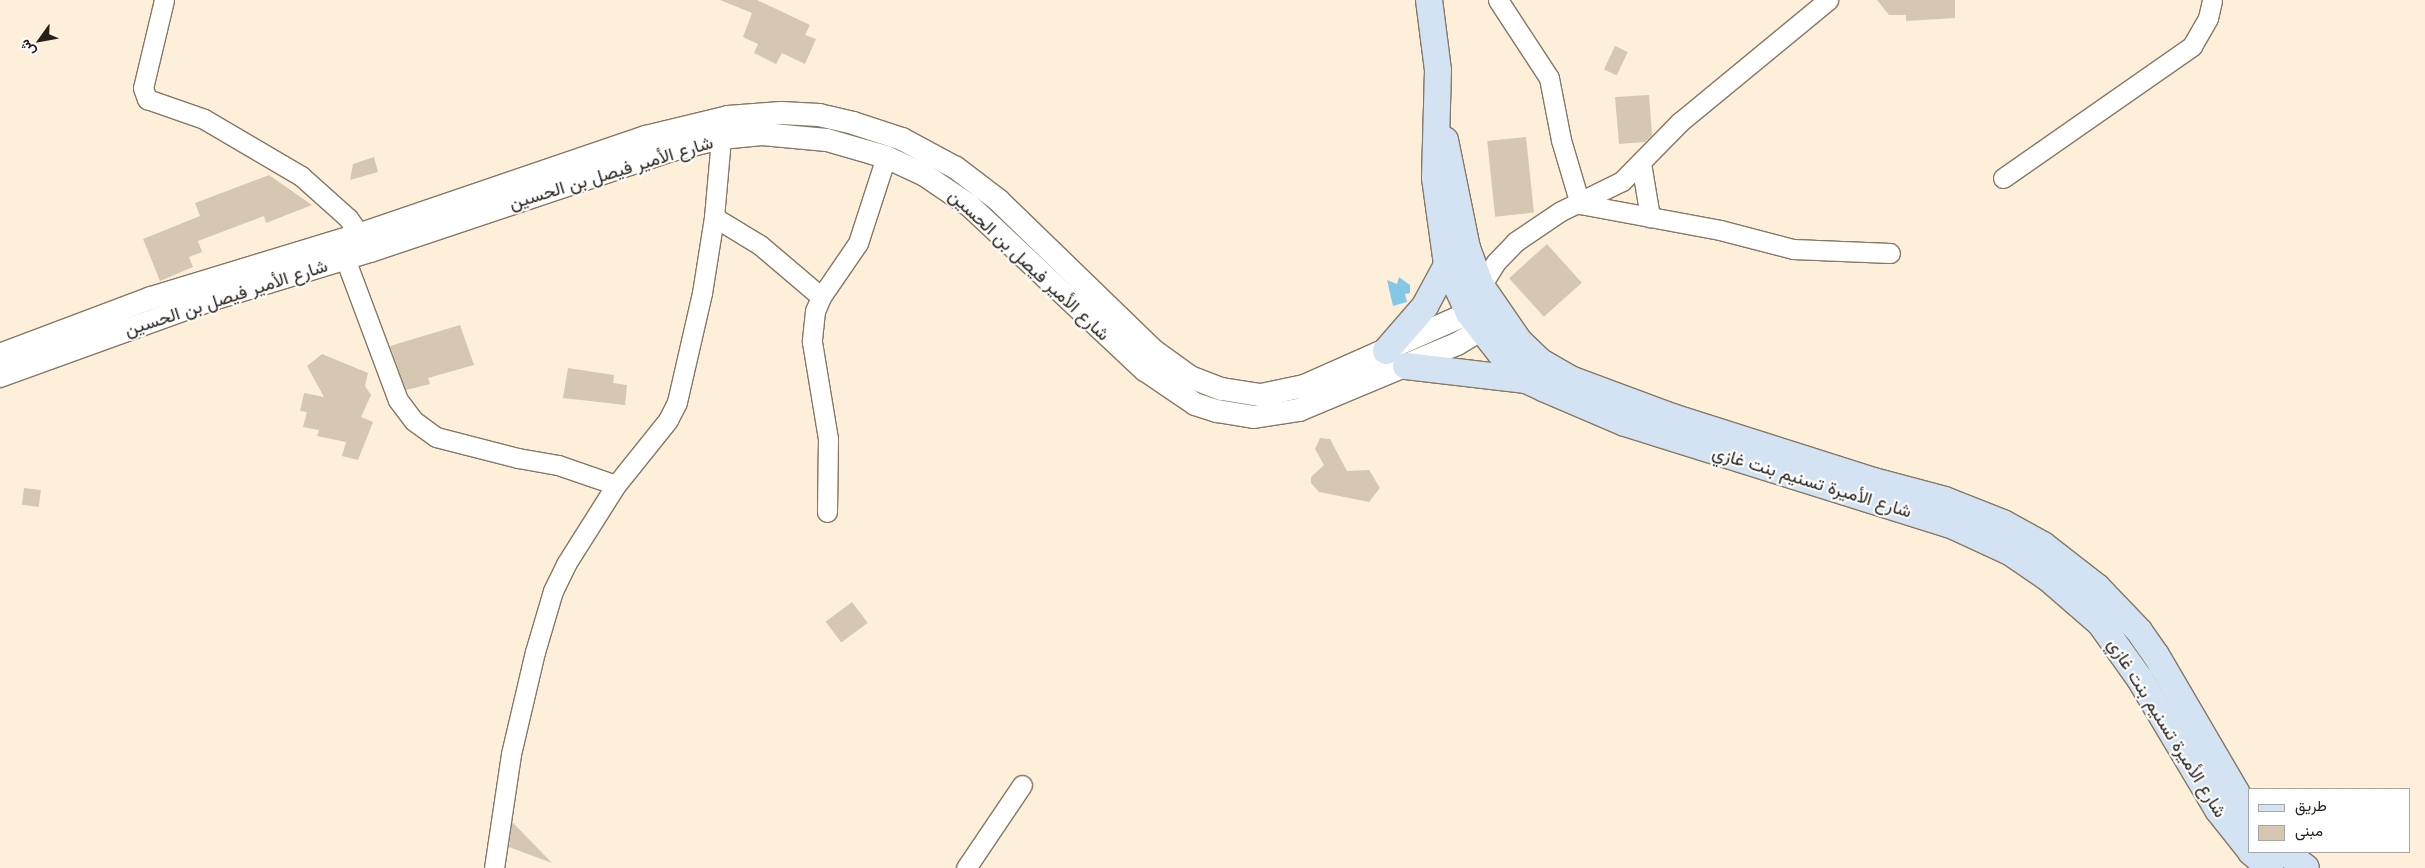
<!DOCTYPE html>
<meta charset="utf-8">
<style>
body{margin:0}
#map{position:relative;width:2425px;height:868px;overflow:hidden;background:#feefda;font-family:Inter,Vazirmatn,sans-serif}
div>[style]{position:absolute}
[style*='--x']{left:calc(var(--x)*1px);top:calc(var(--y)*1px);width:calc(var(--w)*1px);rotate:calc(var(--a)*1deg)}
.water>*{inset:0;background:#84c8e8}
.building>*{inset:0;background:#d6c7b3;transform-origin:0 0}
.roads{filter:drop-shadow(1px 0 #857865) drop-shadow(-1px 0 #857865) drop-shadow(0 1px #857865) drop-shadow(0 -1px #857865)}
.minor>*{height:19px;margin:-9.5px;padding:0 9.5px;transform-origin:9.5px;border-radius:9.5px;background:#fff}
.tertiary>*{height:22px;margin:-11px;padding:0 11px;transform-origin:11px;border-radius:11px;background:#fff}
.secondary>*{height:26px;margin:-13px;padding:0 13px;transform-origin:13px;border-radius:13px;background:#d4e3f4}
span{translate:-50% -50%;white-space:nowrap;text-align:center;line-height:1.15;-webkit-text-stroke:4px #fff;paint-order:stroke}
.street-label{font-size:18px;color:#252018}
.legend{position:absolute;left:2248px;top:788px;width:162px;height:65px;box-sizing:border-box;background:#fff;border:1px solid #a8a6a3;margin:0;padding:6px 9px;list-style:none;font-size:15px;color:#252018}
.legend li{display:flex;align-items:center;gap:10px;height:25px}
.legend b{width:25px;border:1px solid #a8a6a3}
.north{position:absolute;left:15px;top:15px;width:50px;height:50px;-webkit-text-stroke:4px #fff;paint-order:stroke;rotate:238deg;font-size:14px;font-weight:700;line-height:20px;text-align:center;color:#252018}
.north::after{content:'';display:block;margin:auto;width:18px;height:22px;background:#252018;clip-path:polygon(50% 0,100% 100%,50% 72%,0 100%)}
</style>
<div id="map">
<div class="water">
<i style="clip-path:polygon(1399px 277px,1410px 285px,1410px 293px,1405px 294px,1407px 302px,1393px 306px,1387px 280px,1397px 284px)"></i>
</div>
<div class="building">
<i style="clip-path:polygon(720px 0,757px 0,810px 25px,805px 35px,816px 39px,805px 64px,782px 53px,776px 64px,754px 53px,758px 44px,743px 37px,752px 13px)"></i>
<i style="clip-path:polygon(1877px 0,1955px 0,1955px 18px,1906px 21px,1906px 15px,1889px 15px)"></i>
<i style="left:1615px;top:46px;width:14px;height:26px;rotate:25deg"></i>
<i style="clip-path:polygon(1649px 95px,1652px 135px,1645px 142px,1619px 144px,1615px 97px)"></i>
<i style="left:1526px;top:137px;width:76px;height:39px;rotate:84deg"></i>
<i style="clip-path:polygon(374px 157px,378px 172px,350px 180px,353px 164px)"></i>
<i style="clip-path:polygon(269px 175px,312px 205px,266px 223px,264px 216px,198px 241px,202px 252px,189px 257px,193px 267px,160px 281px,143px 239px,200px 216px,195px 203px)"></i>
<i style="left:1547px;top:244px;width:52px;height:51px;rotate:48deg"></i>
<i style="clip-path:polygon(460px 325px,474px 365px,428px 378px,430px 384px,406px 390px,390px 346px)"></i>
<i style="clip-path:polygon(322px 354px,368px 373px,365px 386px,371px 395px,361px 417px,373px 422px,358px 460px,342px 456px,346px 442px,317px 436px,319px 430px,303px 427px,307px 412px,300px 411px,304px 393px,324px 397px,307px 366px)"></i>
<i style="clip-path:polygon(568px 368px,614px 375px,613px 383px,627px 385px,625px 405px,563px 398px)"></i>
<i style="clip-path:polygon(1320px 438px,1330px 439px,1347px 471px,1369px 470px,1380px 488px,1369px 502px,1319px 492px,1311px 483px,1311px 477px,1324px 465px,1315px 449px)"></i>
<i style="left:24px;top:488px;width:17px;height:17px;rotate:7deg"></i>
<i style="left:852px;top:602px;width:26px;height:33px;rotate:53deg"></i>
<i style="clip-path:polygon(512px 822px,517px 827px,552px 863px,509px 847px)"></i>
</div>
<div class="roads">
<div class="minor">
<i style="--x:164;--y:0;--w:90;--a:103.4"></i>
<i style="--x:143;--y:88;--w:12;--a:70"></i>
<i style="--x:147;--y:99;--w:60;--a:19.3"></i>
<i style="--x:204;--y:119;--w:113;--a:30.4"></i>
<i style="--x:301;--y:176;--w:63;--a:41.8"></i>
<i style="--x:348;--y:218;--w:33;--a:55"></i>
<i style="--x:1498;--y:0;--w:93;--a:56.8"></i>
<i style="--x:1549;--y:78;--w:63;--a:79"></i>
<i style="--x:1561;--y:140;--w:67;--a:73.5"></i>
<i style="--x:1580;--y:204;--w:142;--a:10.5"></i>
<i style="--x:1720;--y:230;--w:75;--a:14.6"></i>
<i style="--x:1793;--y:249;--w:97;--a:2.4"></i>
<i style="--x:1641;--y:163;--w:55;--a:80.5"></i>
<i style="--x:2003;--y:178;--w:231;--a:-34.9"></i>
<i style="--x:2192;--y:46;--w:32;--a:-60"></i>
<i style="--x:2208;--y:18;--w:18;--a:-77"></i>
<i style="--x:714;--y:217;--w:54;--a:31.3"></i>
<i style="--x:760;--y:245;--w:80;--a:40.4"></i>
<i style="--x:821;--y:297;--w:65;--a:-55.6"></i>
<i style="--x:858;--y:243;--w:90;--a:-72"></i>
<i style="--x:340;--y:245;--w:165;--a:69.5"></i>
<i style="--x:398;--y:400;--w:26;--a:53"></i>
<i style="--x:414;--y:421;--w:27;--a:36"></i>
<i style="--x:436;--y:437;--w:85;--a:14.4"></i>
<i style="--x:518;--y:458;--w:41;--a:9.9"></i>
<i style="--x:558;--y:465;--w:61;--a:19"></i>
<i style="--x:1481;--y:286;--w:28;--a:-58"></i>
<i style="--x:1496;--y:262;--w:28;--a:-46"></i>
<i style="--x:1515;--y:242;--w:55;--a:-34"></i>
<i style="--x:1561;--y:211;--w:68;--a:-26.2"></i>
<i style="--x:1622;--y:181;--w:83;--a:-45.5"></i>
<i style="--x:1680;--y:122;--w:192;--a:-39.5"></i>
<i style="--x:821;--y:297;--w:15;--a:113"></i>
<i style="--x:815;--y:311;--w:31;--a:96"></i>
<i style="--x:812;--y:342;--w:98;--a:80.6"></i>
<i style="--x:828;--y:439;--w:73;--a:90.8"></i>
<i style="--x:494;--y:868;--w:115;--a:-81.5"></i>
<i style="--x:511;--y:754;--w:105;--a:-76.8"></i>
<i style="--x:535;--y:652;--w:64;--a:-73.6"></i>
<i style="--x:553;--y:591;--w:30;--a:-64"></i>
<i style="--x:566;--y:564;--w:93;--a:-57.7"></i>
<i style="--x:616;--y:485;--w:83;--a:-51.3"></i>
<i style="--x:668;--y:420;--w:20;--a:-63"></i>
<i style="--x:677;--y:402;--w:112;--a:-77.1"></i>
<i style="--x:702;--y:293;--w:77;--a:-81"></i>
<i style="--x:714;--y:217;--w:79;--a:-84.9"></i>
<i style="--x:966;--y:868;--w:100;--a:-56"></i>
</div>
<div class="tertiary">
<i style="--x:0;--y:355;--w:161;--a:-20.7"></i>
<i style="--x:151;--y:298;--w:213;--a:-16.9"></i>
<i style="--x:355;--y:236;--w:307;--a:-18.8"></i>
<i style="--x:646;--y:137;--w:84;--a:-13.7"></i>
<i style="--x:728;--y:117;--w:53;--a:-4.3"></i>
<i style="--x:781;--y:113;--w:38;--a:3"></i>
<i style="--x:819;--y:115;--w:35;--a:13"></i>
<i style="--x:853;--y:123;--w:52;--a:18.1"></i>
<i style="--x:902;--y:139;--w:61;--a:28.2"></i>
<i style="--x:956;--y:168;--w:53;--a:37.3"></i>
<i style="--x:998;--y:200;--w:217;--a:44.1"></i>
<i style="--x:1154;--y:351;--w:44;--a:35.8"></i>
<i style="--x:1190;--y:377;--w:34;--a:21"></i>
<i style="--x:1222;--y:389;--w:39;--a:9"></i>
<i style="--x:1261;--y:395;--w:44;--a:-11.8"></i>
<i style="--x:1304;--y:386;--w:180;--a:-23.9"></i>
<i style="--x:1469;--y:313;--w:17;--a:3"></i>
<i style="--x:0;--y:376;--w:226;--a:-19.9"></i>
<i style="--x:213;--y:299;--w:164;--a:-17"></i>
<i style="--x:370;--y:251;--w:318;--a:-18.5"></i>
<i style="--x:672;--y:150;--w:50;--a:-13.8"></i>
<i style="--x:721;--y:138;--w:41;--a:-5.6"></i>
<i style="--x:762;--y:134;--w:65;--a:5.3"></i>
<i style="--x:827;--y:140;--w:61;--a:16.1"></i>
<i style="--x:886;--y:157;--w:41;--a:24.7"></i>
<i style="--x:923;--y:174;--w:55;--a:34"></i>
<i style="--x:969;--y:205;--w:241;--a:43.2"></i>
<i style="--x:1145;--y:370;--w:60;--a:34.2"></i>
<i style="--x:1195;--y:404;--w:23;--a:18"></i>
<i style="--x:1217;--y:411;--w:37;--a:9"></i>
<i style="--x:1254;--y:417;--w:46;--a:-8.8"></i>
<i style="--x:1299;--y:410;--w:171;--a:-22.7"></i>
<i style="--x:1457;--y:344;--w:27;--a:-31"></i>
<i style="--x:1480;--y:330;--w:18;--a:-68"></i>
</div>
<div class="secondary">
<i style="--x:1429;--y:0;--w:71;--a:82.7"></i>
<i style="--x:1438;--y:70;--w:108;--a:91.6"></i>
<i style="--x:1435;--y:178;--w:88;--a:82.1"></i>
<i style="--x:1447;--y:265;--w:53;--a:65.4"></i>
<i style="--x:1469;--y:313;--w:63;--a:52"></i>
<i style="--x:1508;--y:363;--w:25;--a:43"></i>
<i style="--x:1526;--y:380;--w:19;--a:25"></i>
<i style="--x:1543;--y:388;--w:89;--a:23.1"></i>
<i style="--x:1625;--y:423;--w:342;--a:17.4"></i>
<i style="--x:1951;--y:525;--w:65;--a:24.6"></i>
<i style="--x:2010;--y:552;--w:46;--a:34.4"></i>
<i style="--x:2048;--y:578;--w:69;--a:40.9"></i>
<i style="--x:2100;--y:623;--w:69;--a:54.5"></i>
<i style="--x:2140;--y:679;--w:152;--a:59.2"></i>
<i style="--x:2218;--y:810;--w:50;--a:51.5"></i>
<i style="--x:1445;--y:140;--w:110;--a:78.5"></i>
<i style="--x:1467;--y:248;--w:40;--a:69.8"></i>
<i style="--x:1481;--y:286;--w:67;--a:55.4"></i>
<i style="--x:1519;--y:341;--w:30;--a:44"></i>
<i style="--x:1541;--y:362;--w:34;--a:30"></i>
<i style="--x:1570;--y:379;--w:109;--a:20.4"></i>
<i style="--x:1672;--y:417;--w:212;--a:17.6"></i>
<i style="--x:1874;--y:481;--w:73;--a:15"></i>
<i style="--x:1945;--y:500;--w:62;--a:21.6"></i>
<i style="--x:2003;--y:523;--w:46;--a:28.8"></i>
<i style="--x:2043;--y:545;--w:68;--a:37.9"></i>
<i style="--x:2097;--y:587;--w:61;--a:46.3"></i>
<i style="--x:2139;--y:631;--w:29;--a:55"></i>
<i style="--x:2156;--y:655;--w:184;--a:59.7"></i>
<i style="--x:1386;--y:351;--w:60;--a:-49.1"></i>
<i style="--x:1425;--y:306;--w:47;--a:-61.8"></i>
<i style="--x:1406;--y:366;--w:121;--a:6.7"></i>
<i style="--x:2251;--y:852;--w:25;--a:40"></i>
<i style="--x:2285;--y:852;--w:26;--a:37"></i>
</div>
</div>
<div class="street-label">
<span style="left:611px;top:173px;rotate:-17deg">شارع الأمير فيصل بن الحسين</span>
<span style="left:1029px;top:265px;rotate:43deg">شارع الأمير فيصل بن الحسين</span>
<span style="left:226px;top:298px;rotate:-18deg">شارع الأمير فيصل بن الحسين</span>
<span style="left:1812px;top:482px;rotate:17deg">شارع الأميرة تسنيم بنت غازي</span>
<span style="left:2167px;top:728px;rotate:58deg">شارع الأميرة تسنيم بنت غازي</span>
</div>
<ul class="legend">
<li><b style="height:6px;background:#d4e3f4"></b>طريق</li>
<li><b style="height:14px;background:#d6c7b3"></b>مبنى</li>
</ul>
<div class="north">ش</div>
</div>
